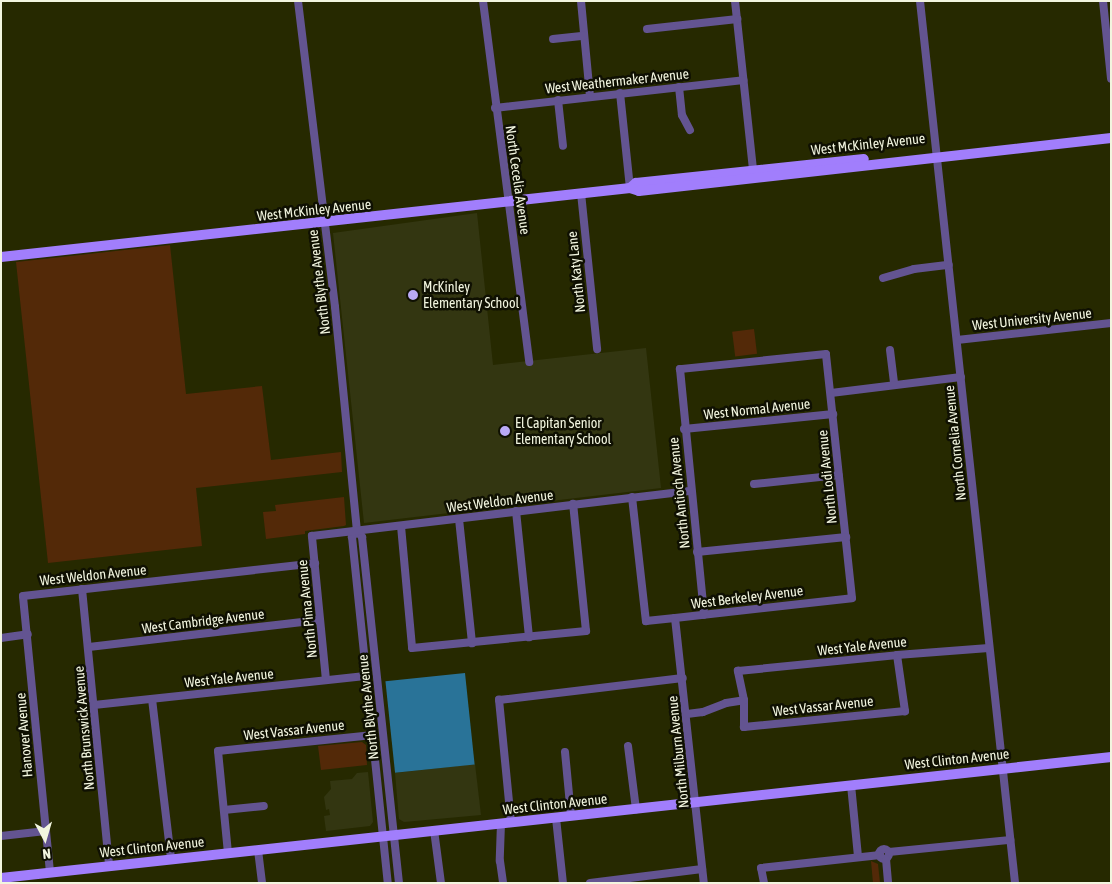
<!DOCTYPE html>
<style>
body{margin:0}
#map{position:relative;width:1112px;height:884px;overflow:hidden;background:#262900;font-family:"Asap Condensed",sans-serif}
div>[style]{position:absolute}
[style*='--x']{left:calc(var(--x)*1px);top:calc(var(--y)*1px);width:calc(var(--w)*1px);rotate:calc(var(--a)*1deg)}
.built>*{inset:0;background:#333611}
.green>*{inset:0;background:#532908;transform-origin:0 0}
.water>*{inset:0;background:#297398;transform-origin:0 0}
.minor>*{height:8px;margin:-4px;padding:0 4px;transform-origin:4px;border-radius:4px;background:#635491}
.minor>.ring{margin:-4px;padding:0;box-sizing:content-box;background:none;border:8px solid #635491;border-radius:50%}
.major>*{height:10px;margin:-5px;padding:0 5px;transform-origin:5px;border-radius:5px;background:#a17efc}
.dots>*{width:14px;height:14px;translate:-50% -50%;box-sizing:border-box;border:2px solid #0f1002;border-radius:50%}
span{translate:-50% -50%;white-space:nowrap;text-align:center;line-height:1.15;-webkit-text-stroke:5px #0f1002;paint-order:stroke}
.street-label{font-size:14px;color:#f2f5df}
.poi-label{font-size:14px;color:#f2f5df}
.left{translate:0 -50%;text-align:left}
.frame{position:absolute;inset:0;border:2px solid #f2f5df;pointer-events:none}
.north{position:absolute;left:20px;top:814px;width:50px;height:50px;-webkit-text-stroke:4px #0f1002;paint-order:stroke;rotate:174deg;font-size:14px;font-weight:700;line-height:20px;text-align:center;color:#f2f5df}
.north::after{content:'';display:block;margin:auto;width:18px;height:22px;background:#f2f5df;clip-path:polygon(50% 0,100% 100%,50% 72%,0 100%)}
</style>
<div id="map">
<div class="built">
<i style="clip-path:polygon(477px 213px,493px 365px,646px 348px,661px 488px,364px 523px,333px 233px)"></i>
<i style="clip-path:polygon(475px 764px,481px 815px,404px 822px,399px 819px,395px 773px)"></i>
<i style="clip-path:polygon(368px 772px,373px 822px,370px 826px,326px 831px,324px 816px,330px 815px,329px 809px,326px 810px,324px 797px,331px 789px,330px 781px,352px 779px,357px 773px)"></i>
</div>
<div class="green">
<i style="clip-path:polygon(170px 245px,186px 394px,262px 386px,271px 460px,341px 452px,342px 472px,196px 488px,202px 546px,48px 563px,16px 262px)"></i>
<i style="left:754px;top:329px;width:25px;height:22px;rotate:83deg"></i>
<i style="clip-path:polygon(344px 497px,346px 525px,344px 526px,305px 531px,305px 534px,266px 539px,263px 512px,276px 511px,275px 505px)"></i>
<i style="clip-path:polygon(362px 742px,366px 745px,367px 765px,321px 770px,318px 746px)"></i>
<i style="clip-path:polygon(871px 861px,878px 864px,880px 883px,873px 883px)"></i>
</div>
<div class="water">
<i style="left:465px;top:673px;width:92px;height:80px;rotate:84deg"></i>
</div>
<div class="minor">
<i style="--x:298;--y:1;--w:308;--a:83.1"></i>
<i style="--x:335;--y:307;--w:225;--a:84.4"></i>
<i style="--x:357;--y:531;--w:8;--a:50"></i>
<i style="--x:362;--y:537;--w:348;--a:83.9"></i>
<i style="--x:483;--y:1;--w:364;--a:82.7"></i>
<i style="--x:581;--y:1;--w:95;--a:84.6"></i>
<i style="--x:735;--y:1;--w:170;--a:83.9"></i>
<i style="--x:920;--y:1;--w:887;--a:83.85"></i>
<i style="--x:1103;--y:1;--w:78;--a:84.1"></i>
<i style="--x:647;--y:29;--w:91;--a:-6.3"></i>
<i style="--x:553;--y:39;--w:31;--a:-6"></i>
<i style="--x:679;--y:87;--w:28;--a:84"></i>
<i style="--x:682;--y:115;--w:17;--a:62"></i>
<i style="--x:620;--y:93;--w:96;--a:84"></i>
<i style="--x:558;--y:100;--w:46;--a:83.8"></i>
<i style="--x:495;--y:108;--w:250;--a:-6.4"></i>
<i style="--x:581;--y:193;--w:157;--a:84.1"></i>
<i style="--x:883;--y:278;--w:32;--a:-16"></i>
<i style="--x:914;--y:269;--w:35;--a:-7"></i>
<i style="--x:957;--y:340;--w:155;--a:-6.3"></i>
<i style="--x:890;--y:350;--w:35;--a:83"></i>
<i style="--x:831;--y:393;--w:131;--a:-7"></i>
<i style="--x:684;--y:429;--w:150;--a:-5.7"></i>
<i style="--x:754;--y:484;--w:85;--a:-6"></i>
<i style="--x:632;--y:497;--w:125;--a:83.6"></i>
<i style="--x:646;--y:621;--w:29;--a:-6"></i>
<i style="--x:675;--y:618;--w:178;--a:-6.4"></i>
<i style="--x:852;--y:598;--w:245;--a:-96.1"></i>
<i style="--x:826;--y:354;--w:147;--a:174.1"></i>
<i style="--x:680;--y:369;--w:247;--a:84.4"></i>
<i style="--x:516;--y:511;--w:127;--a:84.1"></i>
<i style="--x:459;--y:519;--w:125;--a:84"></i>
<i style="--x:401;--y:526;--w:122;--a:84.8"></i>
<i style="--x:412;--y:648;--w:175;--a:-5.6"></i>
<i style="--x:586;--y:631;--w:128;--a:-95.8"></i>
<i style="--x:357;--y:531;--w:8;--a:130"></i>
<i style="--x:352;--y:537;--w:348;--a:84.1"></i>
<i style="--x:697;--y:552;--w:150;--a:-5.7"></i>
<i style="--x:82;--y:589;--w:277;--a:84.4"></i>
<i style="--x:675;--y:618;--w:267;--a:83.8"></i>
<i style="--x:1;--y:638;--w:27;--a:-8"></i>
<i style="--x:89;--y:647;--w:232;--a:-6.7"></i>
<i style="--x:897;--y:655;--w:57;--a:81.9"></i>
<i style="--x:905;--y:711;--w:162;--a:174.3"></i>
<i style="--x:744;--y:727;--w:27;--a:-90"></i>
<i style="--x:744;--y:700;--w:30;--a:-102"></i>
<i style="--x:738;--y:671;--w:160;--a:-5.7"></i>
<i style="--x:897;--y:655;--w:92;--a:-4.4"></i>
<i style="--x:326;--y:680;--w:145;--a:-95.6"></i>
<i style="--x:312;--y:536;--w:382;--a:-6.8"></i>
<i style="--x:152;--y:699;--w:160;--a:83.2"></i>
<i style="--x:94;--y:705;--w:275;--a:-6.1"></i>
<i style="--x:687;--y:714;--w:16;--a:-7"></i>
<i style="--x:703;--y:712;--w:25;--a:-21"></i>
<i style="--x:726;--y:703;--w:18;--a:-9"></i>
<i style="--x:628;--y:746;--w:64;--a:82.8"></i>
<i style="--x:565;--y:752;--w:64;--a:84.6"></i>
<i style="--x:851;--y:785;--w:72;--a:84.4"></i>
<i style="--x:224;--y:810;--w:40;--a:-5.7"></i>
<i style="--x:556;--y:818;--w:65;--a:83.9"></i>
<i style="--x:511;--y:822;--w:123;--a:-95.6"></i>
<i style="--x:499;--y:700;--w:185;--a:-6.8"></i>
<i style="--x:501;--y:823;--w:38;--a:92"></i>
<i style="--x:500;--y:861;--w:22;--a:82"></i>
<i style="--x:434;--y:830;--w:53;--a:82.5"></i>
<i style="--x:1;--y:836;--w:45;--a:-6.3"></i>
<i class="ring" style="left:879px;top:849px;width:2px;height:2px"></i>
<i style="--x:258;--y:850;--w:33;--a:83"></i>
<i style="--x:889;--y:852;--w:122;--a:-5.7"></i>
<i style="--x:228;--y:853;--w:102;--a:-95.6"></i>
<i style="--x:218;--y:751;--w:156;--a:-5.9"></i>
<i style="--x:886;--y:859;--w:24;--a:85"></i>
<i style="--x:50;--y:872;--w:277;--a:-95.6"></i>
<i style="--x:23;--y:596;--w:294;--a:-6.4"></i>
<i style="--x:590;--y:883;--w:113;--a:-7.1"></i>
<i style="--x:764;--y:883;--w:15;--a:-101"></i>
<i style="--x:761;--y:868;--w:120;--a:-6.2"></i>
</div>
<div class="major">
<i style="--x:630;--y:188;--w:8;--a:-40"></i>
<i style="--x:636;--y:183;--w:229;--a:-6"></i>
<i style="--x:1;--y:257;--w:633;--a:-6.26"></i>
<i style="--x:630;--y:188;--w:9;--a:18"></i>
<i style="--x:639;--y:191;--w:475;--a:-6.4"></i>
<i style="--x:1;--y:878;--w:1117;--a:-6.22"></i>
</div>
<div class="dots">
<i style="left:413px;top:295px;background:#baaaf6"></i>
<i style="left:505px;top:431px;background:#baaaf6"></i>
</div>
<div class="street-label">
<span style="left:617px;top:81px;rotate:-6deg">West Weathermaker Avenue</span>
<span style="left:868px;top:144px;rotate:-6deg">West McKinley Avenue</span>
<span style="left:518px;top:180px;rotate:82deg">North Cecelia Avenue</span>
<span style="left:314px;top:210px;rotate:-6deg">West McKinley Avenue</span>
<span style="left:576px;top:272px;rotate:-96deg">North Katy Lane</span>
<span style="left:319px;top:282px;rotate:-97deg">North Blythe Avenue</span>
<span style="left:1032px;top:319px;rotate:-6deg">West University Avenue</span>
<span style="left:757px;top:409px;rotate:-6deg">West Normal Avenue</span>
<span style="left:955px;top:443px;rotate:-96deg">North Cornelia Avenue</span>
<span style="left:827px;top:477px;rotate:-96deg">North Lodi Avenue</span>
<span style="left:679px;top:493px;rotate:-96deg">North Antioch Avenue</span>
<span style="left:500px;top:501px;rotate:-7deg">West Weldon Avenue</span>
<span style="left:93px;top:575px;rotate:-6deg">West Weldon Avenue</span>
<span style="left:747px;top:597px;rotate:-7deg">West Berkeley Avenue</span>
<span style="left:307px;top:609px;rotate:-96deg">North Pima Avenue</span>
<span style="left:203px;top:621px;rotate:-7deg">West Cambridge Avenue</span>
<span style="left:862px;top:646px;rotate:-6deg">West Yale Avenue</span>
<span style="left:229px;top:678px;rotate:-6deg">West Yale Avenue</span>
<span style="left:823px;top:706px;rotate:-6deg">West Vassar Avenue</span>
<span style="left:368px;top:707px;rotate:-96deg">North Blythe Avenue</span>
<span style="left:84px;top:728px;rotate:-95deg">North Brunswick Avenue</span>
<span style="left:294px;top:730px;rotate:-6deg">West Vassar Avenue</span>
<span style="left:24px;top:735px;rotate:-95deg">Hanover Avenue</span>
<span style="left:678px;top:752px;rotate:-96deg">North Milburn Avenue</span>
<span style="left:957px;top:759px;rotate:-6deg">West Clinton Avenue</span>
<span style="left:555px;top:804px;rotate:-6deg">West Clinton Avenue</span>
<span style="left:152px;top:847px;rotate:-6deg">West Clinton Avenue</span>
</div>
<div class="poi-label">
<span class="left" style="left:423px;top:295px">McKinley<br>Elementary School</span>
<span class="left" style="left:515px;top:431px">El Capitan Senior<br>Elementary School</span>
</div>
<div class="frame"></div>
<div class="north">N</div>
</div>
